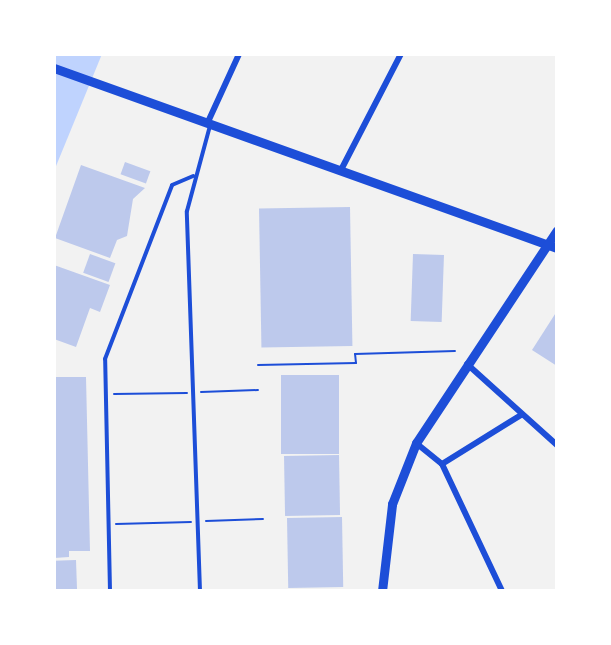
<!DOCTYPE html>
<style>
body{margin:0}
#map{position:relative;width:611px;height:645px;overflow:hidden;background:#f2f2f2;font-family:"Titillium Web",sans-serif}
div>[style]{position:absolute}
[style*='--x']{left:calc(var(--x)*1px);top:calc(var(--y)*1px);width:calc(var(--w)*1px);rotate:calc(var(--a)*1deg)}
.water>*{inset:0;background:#bfd3fe}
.building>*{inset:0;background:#bdc9ec;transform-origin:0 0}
.path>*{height:2px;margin:-1px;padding:0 1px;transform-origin:1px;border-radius:1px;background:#1d4ed8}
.service>*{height:4px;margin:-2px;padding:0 2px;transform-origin:2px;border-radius:2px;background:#1d4ed8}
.minor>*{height:6px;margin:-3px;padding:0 3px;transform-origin:3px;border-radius:3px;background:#1d4ed8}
.tertiary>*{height:9px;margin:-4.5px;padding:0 4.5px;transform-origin:4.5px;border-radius:4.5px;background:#1d4ed8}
span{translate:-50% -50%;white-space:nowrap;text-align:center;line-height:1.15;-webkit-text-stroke:5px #fff;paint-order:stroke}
.frame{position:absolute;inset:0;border:56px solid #fff;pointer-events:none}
</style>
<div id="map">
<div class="water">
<i style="clip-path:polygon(54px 54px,102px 54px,54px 171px)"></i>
</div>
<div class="building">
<i style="left:125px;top:162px;width:27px;height:13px;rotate:20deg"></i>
<i style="clip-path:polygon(81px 165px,145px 188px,133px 199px,127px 236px,117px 240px,110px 258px,55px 238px)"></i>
<i style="left:350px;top:207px;width:139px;height:91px;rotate:89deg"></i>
<i style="left:90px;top:254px;width:27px;height:20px;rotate:20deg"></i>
<i style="left:413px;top:254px;width:31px;height:67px;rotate:2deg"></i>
<i style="clip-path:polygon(54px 265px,110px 285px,100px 312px,90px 308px,76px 347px,54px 339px)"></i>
<i style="clip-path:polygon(557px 311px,557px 366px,532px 350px)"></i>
<i style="left:281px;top:375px;width:58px;height:79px"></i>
<i style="clip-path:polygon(54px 377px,86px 377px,90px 551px,69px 551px,69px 557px,54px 558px)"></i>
<i style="left:339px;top:455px;width:60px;height:55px;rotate:89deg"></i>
<i style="left:342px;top:517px;width:70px;height:55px;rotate:89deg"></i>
<i style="left:76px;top:560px;width:31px;height:22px;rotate:88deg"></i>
</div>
<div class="path">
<i style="--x:258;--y:365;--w:98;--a:-1.2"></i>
<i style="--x:356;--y:363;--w:9;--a:-96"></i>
<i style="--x:355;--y:354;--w:100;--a:-1.7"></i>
<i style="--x:201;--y:392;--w:57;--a:-2"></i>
<i style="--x:114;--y:394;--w:73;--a:-0.8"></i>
<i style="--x:206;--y:521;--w:57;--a:-2"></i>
<i style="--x:116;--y:524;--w:75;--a:-1.5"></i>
</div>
<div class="service">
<i style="--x:110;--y:591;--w:232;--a:-91.2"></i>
<i style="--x:105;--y:359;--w:186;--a:-68.9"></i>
<i style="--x:172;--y:185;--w:23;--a:-23"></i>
<i style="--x:200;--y:591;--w:380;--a:-92"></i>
<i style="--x:187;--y:211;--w:88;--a:-74.9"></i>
</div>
<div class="minor">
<i style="--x:207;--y:124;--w:77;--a:-65.4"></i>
<i style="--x:341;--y:170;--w:131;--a:-62.7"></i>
<i style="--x:467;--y:364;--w:121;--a:42"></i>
<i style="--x:416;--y:443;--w:33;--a:39"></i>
<i style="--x:442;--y:464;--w:140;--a:64.7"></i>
<i style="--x:442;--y:464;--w:93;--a:-31.8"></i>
</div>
<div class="tertiary">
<i style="--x:54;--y:68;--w:534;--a:19.69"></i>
<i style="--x:382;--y:591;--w:88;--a:-83.4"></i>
<i style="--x:392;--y:504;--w:66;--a:-68.5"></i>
<i style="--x:416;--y:443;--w:255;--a:-56.5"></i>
</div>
<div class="frame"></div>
</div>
